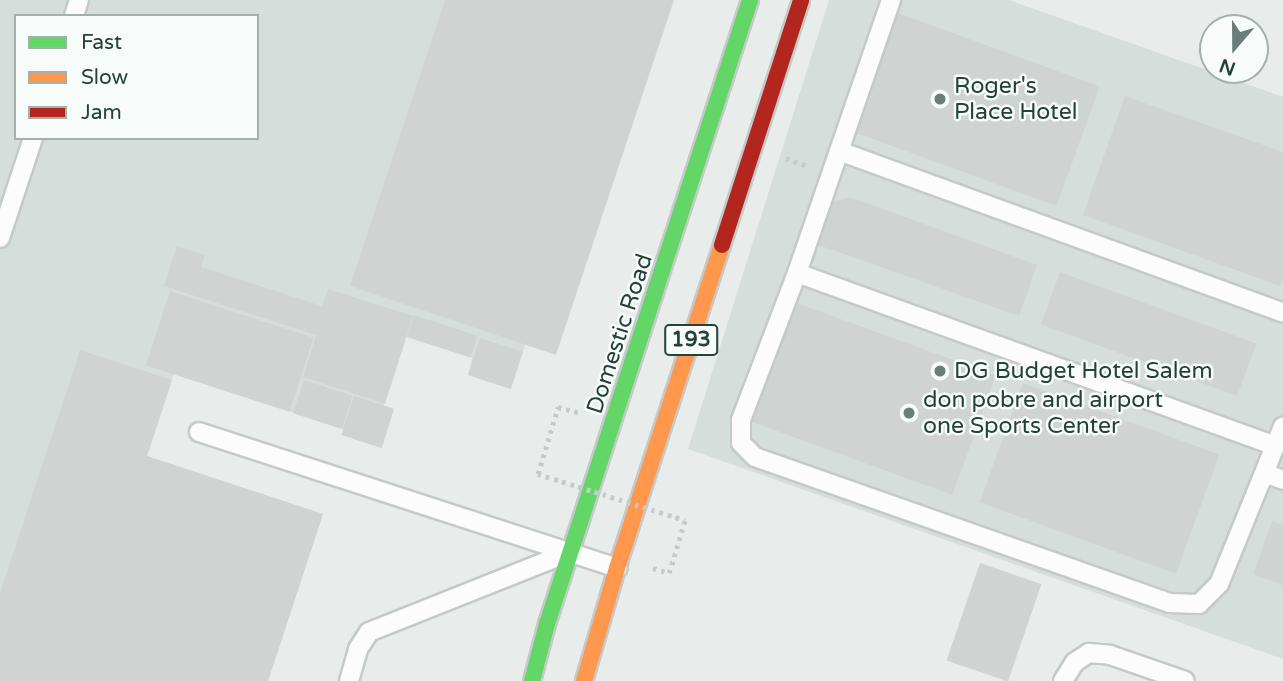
<!DOCTYPE html>
<style>
body{margin:0}
#map{position:relative;width:1283px;height:681px;overflow:hidden;background:#e8edeb;font-family:"Varela Round",sans-serif}
div>[style]{position:absolute}
[style*='--x']{left:calc(var(--x)*1px);top:calc(var(--y)*1px);width:calc(var(--w)*1px);rotate:calc(var(--a)*1deg)}
.built>*{inset:0;background:#d6dedb}
.building>*{inset:0;background:#cfd4d2;transform-origin:0 0}
.path>*{height:4.5px;margin-top:-2.25px;transform-origin:0;background:repeating-linear-gradient(90deg,#c3ccca 0 3.5px,transparent 0 8.5px)}
.roads{filter:drop-shadow(2px 0 #c5cac8) drop-shadow(-2px 0 #c5cac8) drop-shadow(0 2px #c5cac8) drop-shadow(0 -2px #c5cac8)}
.lane>*{height:18px;margin:-9px;padding:0 9px;transform-origin:9px;border-radius:9px;background:#fcfcfc}
.fast>*{height:16px;margin:-8px;padding:0 8px;transform-origin:8px;border-radius:8px;background:#63d668}
.slow>*{height:16px;margin:-8px;padding:0 8px;transform-origin:8px;border-radius:8px;background:#ff974d}
.jam>*{height:16px;margin:-8px;padding:0 8px;transform-origin:8px;border-radius:8px;background:#b3261e}
.path-bridge>*{height:4.5px;margin-top:-2.25px;transform-origin:0;background:repeating-linear-gradient(90deg,#c3ccca 0 3.5px,transparent 0 8.5px)}
.dots>*{width:19px;height:19px;translate:-50% -50%;box-sizing:border-box;border:4px solid #f7fbf9;border-radius:50%}
span{translate:-50% -50%;white-space:nowrap;text-align:center;line-height:1.15;-webkit-text-stroke:5px #f7fbf9;paint-order:stroke}
.shield-label span{padding:2px 5px;background:#f7fbf9;border:2px solid;border-radius:5px;-webkit-text-stroke-width:0}
.shield-label{font-size:21px;color:#24423a;font-weight:700}
.poi-label{font-size:23px;color:#24423a}
.left{translate:0 -50%;text-align:left}
.street-label{font-size:23px;color:#24423a}
.legend{position:absolute;left:14px;top:14px;width:245px;height:126px;box-sizing:border-box;background:#f7fbf9;border:2px solid #a3b1ad;margin:0;padding:9px 12px;list-style:none;font-size:21px;color:#24423a}
.legend li{display:flex;align-items:center;gap:14px;height:35px}
.legend b{width:35px;border:2px solid #a3b1ad}
.north{position:absolute;left:1199px;top:14px;width:70px;height:70px;box-sizing:border-box;background:#f7fbf9;border:2px solid #a3b1ad;border-radius:50%;rotate:200deg;font-size:19px;font-weight:700;line-height:28px;text-align:center;color:#24423a}
.north::after{content:'';display:block;margin:auto;width:24px;height:32px;background:#697e78;clip-path:polygon(50% 0,100% 100%,50% 72%,0 100%)}
</style>
<div id="map">
<div class="built">
<i style="clip-path:polygon(evenodd,0 0,674px 0,525px 345px,511px 389px,468px 375px,472px 358px,406px 337px,384px 405px,394px 409px,382px 448px,341px 428px,174px 374px,147px 456px,323px 514px,268px 681px,0 681px,0 0,16px 16px,257px 16px,257px 138px,16px 138px,16px 16px)"></i>
<i style="clip-path:polygon(829px 0,1009px 0,1283px 97px,1283px 659px,688px 449px)"></i>
</div>
<div class="building">
<i style="clip-path:polygon(445px 0,674px 0,556px 355px,350px 286px)"></i>
<i style="left:895px;top:12px;width:218px;height:127px;rotate:20deg"></i>
<i style="clip-path:polygon(1125px 96px,1283px 152px,1283px 277px,1280px 286px,1083px 215px)"></i>
<i style="clip-path:polygon(850px 197px,1037px 265px,1019px 316px,813px 243px,826px 210px,832px 202px)"></i>
<i style="clip-path:polygon(177px 246px,205px 255px,201px 267px,322px 306px,328px 289px,413px 316px,385px 404px,303px 377px,316px 335px,164px 286px)"></i>
<i style="left:1060px;top:272px;width:209px;height:56px;rotate:20deg"></i>
<i style="left:170px;top:291px;width:151px;height:78px;rotate:18deg"></i>
<i style="left:791px;top:301px;width:218px;height:127px;rotate:20deg"></i>
<i style="left:414px;top:315px;width:67px;height:23px;rotate:18deg"></i>
<i style="left:480px;top:338px;width:45px;height:39px;rotate:18deg"></i>
<i style="clip-path:polygon(80px 350px,172px 380px,147px 456px,323px 514px,268px 681px,0 681px,0 593px)"></i>
<i style="left:304px;top:380px;width:51px;height:35px;rotate:18deg"></i>
<i style="left:1023px;top:383px;width:209px;height:127px;rotate:20deg"></i>
<i style="left:354px;top:396px;width:42px;height:41px;rotate:18deg"></i>
<i style="clip-path:polygon(1272px 521px,1283px 525px,1283px 585px,1253px 574px)"></i>
<i style="left:980px;top:563px;width:65px;height:103px;rotate:19deg"></i>
</div>
<div class="path">
<i style="--x:786;--y:158;--w:22;--a:21"></i>
<i style="--x:538;--y:474;--w:70;--a:-73.4"></i>
<i style="--x:558;--y:407;--w:24;--a:15"></i>
<i style="--x:653;--y:568;--w:17;--a:17"></i>
<i style="--x:669;--y:573;--w:55;--a:-73.2"></i>
</div>
<div class="roads">
<div class="lane">
<i style="--x:891;--y:0;--w:289;--a:109"></i>
<i style="--x:797;--y:273;--w:157;--a:110.9"></i>
<i style="--x:741;--y:420;--w:23;--a:90"></i>
<i style="--x:741;--y:443;--w:20;--a:45"></i>
<i style="--x:755;--y:457;--w:439;--a:19.4"></i>
<i style="--x:1169;--y:603;--w:30;--a:2"></i>
<i style="--x:1199;--y:604;--w:28;--a:-45"></i>
<i style="--x:1219;--y:584;--w:170;--a:-67.9"></i>
<i style="--x:74;--y:16;--w:17;--a:-73"></i>
<i style="--x:839;--y:151;--w:473;--a:20"></i>
<i style="--x:0;--y:238;--w:105;--a:-71.7"></i>
<i style="--x:797;--y:273;--w:509;--a:19.86"></i>
<i style="--x:199;--y:432;--w:440;--a:18"></i>
<i style="--x:1266;--y:474;--w:18;--a:19"></i>
<i style="--x:349;--y:681;--w:33;--a:-74"></i>
<i style="--x:358;--y:649;--w:20;--a:-57"></i>
<i style="--x:369;--y:632;--w:216;--a:-21.7"></i>
<i style="--x:1063;--y:681;--w:22;--a:-58"></i>
<i style="--x:1075;--y:662;--w:17;--a:-33"></i>
<i style="--x:1089;--y:653;--w:21;--a:5"></i>
<i style="--x:1110;--y:655;--w:79;--a:19.1"></i>
</div>
<div class="fast">
<i style="--x:532;--y:681;--w:59;--a:-75.3"></i>
<i style="--x:547;--y:624;--w:656;--a:-71.98"></i>
</div>
<div class="slow">
<i style="--x:584;--y:681;--w:118;--a:-73.7"></i>
<i style="--x:617;--y:568;--w:340;--a:-72"></i>
</div>
<div class="jam">
<i style="--x:722;--y:245;--w:257;--a:-72.1"></i>
</div>
</div>
<div class="path-bridge">
<i style="--x:538;--y:474;--w:154;--a:17.4"></i>
</div>
<div class="dots">
<i style="left:940px;top:99px;background:#697e78"></i>
<i style="left:940px;top:371px;background:#697e78"></i>
<i style="left:909px;top:413px;background:#697e78"></i>
</div>
<div class="shield-label">
<span style="left:691px;top:340px">193</span>
</div>
<div class="poi-label">
<span class="left" style="left:954px;top:99px">Roger's<br>Place Hotel</span>
<span class="left" style="left:954px;top:371px">DG Budget Hotel Salem</span>
<span class="left" style="left:923px;top:413px">don pobre and airport<br>one Sports Center</span>
</div>
<div class="street-label">
<span style="left:620px;top:334px;rotate:-72deg">Domestic Road</span>
</div>
<ul class="legend">
<li><b style="height:9px;background:#63d668"></b>Fast</li>
<li><b style="height:9px;background:#ff974d"></b>Slow</li>
<li><b style="height:9px;background:#b3261e"></b>Jam</li>
</ul>
<div class="north">N</div>
</div>
